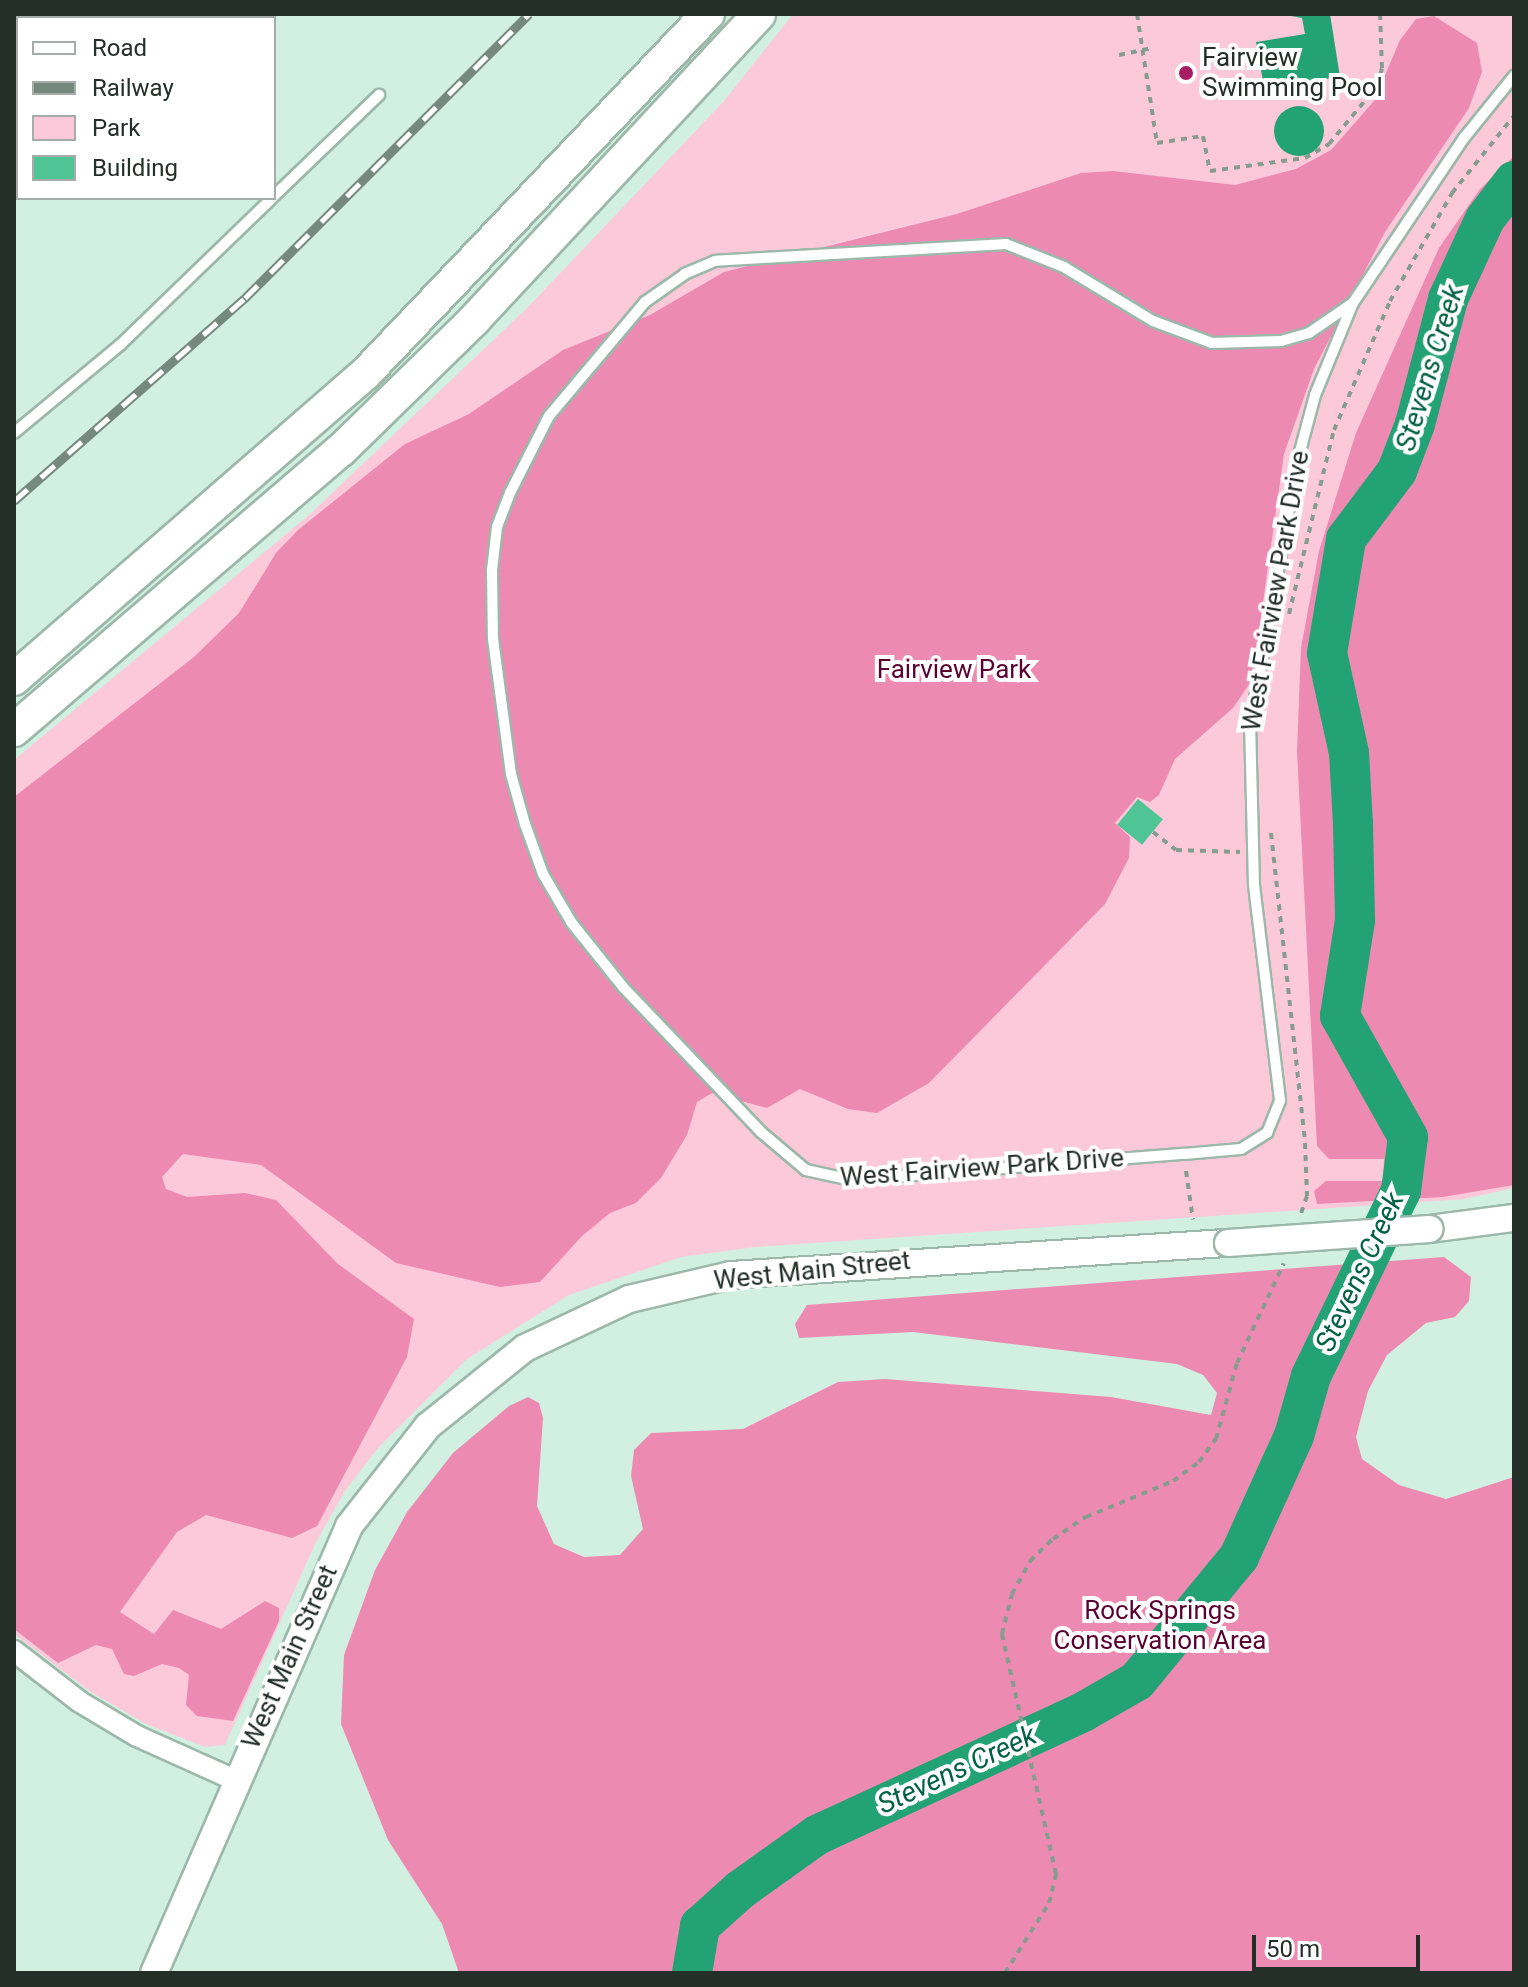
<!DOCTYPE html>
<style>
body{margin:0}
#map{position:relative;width:1528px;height:1987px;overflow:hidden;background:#d2f0e1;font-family:Roboto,sans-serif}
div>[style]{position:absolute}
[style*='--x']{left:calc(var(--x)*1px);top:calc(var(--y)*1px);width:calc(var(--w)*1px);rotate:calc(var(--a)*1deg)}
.green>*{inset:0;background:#fcc9db}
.forest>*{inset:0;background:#ed8ab1}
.water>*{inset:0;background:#23a275}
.round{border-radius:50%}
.river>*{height:40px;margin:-20px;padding:0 20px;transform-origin:20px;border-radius:20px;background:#23a275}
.building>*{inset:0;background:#4fc494;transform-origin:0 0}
.path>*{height:4px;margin-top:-2px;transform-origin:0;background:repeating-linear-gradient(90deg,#869c91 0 6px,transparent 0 12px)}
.roads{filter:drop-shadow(2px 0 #9cb8aa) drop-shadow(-2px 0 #9cb8aa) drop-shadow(0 2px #9cb8aa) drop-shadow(0 -2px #9cb8aa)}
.service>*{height:10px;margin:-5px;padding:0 5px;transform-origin:5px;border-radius:5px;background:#fff}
.minor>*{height:20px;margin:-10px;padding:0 10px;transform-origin:10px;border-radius:10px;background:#fff}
.tertiary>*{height:26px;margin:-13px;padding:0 13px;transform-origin:13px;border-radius:13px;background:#fff}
.primary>*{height:32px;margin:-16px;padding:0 16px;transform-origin:16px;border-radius:16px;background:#fff}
.rail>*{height:9px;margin-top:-4.5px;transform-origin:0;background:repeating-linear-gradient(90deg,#fff 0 18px,#75897f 0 36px);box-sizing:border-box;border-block:2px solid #75897f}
.bridges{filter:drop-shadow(2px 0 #9cb8aa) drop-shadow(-2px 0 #9cb8aa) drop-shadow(0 2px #9cb8aa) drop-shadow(0 -2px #9cb8aa)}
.tertiary-bridge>*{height:26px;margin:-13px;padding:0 13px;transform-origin:13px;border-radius:13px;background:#fff}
.dots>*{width:22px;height:22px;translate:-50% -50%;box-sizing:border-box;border:4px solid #fff;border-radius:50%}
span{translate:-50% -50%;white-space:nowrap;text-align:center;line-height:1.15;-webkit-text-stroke:8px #fff;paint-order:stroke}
.poi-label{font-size:26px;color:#242f2a}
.left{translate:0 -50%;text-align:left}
.street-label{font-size:26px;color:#242f2a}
.park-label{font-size:26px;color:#5a0032}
.water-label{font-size:28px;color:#006142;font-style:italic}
.frame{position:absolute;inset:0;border:16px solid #242f2a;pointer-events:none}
.legend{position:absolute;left:16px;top:16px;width:260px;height:184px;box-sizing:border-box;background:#fff;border:2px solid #a7acaa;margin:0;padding:10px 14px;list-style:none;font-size:24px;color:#242f2a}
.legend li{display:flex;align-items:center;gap:16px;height:40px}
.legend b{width:40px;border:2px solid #a7acaa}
.scale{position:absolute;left:1252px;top:1935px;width:168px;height:36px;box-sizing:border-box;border:4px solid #242f2a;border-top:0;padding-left:10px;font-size:24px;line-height:28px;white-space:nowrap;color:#242f2a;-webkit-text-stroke:6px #fff;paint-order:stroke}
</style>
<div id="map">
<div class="green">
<i style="clip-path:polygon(793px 14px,1514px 14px,1514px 1188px,1464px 1199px,755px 1247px,681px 1257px,569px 1295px,467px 1359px,378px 1448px,345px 1491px,315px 1544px,225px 1745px,205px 1747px,146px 1724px,91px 1692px,14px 1634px,14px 760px,309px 515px,526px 309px,724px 101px)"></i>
</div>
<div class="forest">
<i style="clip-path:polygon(1434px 16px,1477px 43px,1482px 72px,1469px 108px,1385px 232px,1314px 369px,1284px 454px,1252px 680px,1233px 708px,1175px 759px,1159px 795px,1150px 802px,1137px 797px,1115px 823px,1130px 837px,1129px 858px,1105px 904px,929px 1083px,877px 1113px,848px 1109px,800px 1089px,767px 1108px,712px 1093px,697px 1102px,687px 1135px,661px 1178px,636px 1203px,610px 1213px,582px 1236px,540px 1282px,500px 1287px,396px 1263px,261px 1165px,183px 1154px,162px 1177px,166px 1189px,187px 1197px,245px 1193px,276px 1200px,338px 1264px,414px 1319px,407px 1357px,317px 1526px,292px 1538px,206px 1515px,177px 1532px,120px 1612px,154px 1634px,173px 1610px,221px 1629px,265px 1601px,279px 1608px,279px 1621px,233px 1721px,197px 1716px,186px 1705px,189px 1675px,179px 1668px,162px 1664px,134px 1676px,124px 1674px,112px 1649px,96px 1645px,58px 1663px,14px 1629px,14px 797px,194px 657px,239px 613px,276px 553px,298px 530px,405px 444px,469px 414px,563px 350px,650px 315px,724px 272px,957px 214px,1081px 173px,1113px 171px,1235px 185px,1296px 169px,1331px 150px,1374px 101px,1400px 40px,1416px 19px)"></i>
<i style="clip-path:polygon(1514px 156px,1514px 1185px,1443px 1197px,1317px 1204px,1314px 1191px,1326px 1181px,1383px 1181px,1384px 1159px,1329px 1159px,1317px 1146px,1297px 751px,1301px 648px,1319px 551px,1356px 433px,1439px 248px,1480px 189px)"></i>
<i style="clip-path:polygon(1444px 1257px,1471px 1277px,1469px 1301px,1455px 1317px,1426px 1323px,1387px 1355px,1368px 1391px,1356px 1437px,1362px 1459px,1399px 1485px,1446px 1499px,1514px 1477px,1514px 1973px,459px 1973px,442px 1924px,388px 1840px,341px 1724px,344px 1655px,375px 1570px,407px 1512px,453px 1453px,509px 1406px,528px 1397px,539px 1403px,543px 1418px,537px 1506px,554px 1544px,584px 1557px,620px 1555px,643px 1529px,631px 1476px,634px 1450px,651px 1433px,743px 1429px,838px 1382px,885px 1379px,1111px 1397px,1211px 1415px,1217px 1393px,1203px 1375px,1177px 1364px,913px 1332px,799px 1338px,795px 1324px,807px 1305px)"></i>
</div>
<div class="water">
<i style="clip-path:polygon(1280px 14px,1330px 14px,1340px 77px,1264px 87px,1256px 42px,1305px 34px,1302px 18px)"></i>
<i class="round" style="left:1274px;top:106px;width:50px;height:50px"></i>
</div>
<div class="river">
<i style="--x:692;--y:1973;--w:48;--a:-80.3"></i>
<i style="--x:700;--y:1926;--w:54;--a:-42"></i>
<i style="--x:740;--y:1890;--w:95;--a:-35.5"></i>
<i style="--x:817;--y:1835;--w:293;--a:-24.8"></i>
<i style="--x:1083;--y:1712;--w:62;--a:-29.9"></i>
<i style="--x:1137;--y:1681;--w:161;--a:-50.6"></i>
<i style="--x:1239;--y:1557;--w:133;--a:-65.6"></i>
<i style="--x:1294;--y:1436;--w:62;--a:-74.2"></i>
<i style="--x:1311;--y:1376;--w:206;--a:-64.1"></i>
<i style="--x:1401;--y:1191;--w:54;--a:-82.6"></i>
<i style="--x:1408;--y:1137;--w:139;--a:-119.3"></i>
<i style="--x:1340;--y:1016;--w:97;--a:-81.1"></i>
<i style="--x:1355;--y:920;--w:96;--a:-91.2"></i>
<i style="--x:1353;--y:824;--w:71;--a:-93.2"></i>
<i style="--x:1349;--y:753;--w:102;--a:-102.4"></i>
<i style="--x:1327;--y:653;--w:116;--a:-80.5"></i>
<i style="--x:1346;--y:539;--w:85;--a:-53.1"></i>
<i style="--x:1397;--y:471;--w:50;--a:-69"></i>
<i style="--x:1415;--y:424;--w:129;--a:-75.2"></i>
<i style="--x:1448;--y:299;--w:88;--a:-65.2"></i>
<i style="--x:1485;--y:219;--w:48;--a:-52.7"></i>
</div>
<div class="building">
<i style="left:1138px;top:799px;width:32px;height:33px;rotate:39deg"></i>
</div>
<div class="path">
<i style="--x:1137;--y:14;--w:131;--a:81.2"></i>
<i style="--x:1157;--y:143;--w:47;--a:-8.7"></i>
<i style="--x:1203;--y:136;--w:36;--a:79"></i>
<i style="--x:1210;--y:171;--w:96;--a:-7.8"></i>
<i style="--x:1305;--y:158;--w:28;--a:-30"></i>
<i style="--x:1329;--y:144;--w:77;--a:-50.3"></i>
<i style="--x:1378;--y:85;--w:17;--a:-77"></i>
<i style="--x:1382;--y:68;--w:54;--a:-92.1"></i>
<i style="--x:1119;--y:55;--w:35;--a:-12"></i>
<i style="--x:1289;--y:614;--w:189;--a:-76.3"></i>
<i style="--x:1334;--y:430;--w:141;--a:-66.5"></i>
<i style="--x:1390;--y:301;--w:125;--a:-60.1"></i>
<i style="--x:1452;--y:193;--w:99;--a:-51.2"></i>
<i style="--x:1153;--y:832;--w:29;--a:38"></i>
<i style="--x:1176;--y:850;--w:64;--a:1.8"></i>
<i style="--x:1271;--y:833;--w:312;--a:83.7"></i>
<i style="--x:1305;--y:1143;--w:53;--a:87.8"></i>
<i style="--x:1307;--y:1196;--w:18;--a:109"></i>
<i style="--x:1186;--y:1171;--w:49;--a:81.9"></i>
<i style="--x:1005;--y:1973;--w:83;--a:-57.8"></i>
<i style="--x:1049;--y:1903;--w:30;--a:-76"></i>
<i style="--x:1056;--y:1874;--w:246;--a:-102.7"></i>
<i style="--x:1002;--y:1634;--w:41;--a:-76"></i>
<i style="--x:1012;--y:1594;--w:38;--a:-61"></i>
<i style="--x:1030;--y:1561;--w:32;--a:-44"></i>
<i style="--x:1053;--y:1539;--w:40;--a:-34"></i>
<i style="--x:1086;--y:1517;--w:94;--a:-22.5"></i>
<i style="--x:1173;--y:1481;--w:32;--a:-36"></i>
<i style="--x:1199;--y:1462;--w:29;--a:-54"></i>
<i style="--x:1216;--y:1439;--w:79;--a:-74.6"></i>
<i style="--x:1237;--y:1363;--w:110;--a:-64.8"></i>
</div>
<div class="roads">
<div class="service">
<i style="--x:274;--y:196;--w:146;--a:-43.9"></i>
<i style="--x:1353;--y:303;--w:53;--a:145.7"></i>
<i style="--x:1309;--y:333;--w:29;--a:164"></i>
<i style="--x:1281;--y:341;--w:69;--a:178.3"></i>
<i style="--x:1212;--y:343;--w:63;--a:-159.6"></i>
<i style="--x:1153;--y:321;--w:104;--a:-148.8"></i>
<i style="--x:1064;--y:267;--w:62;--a:-158.4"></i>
<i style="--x:1006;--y:244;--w:291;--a:176.7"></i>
<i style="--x:715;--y:261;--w:33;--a:157"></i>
<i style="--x:685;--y:274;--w:49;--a:145"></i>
<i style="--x:645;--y:302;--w:149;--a:130.1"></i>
<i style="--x:549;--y:416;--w:86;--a:116.9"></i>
<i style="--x:510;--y:493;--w:36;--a:111"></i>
<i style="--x:497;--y:527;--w:43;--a:96.6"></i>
<i style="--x:492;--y:570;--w:69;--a:89.2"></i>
<i style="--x:493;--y:639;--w:136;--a:82.4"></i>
<i style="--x:511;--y:774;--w:52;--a:74.4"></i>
<i style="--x:525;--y:824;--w:53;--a:70.2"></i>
<i style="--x:543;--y:874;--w:56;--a:59.7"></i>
<i style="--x:571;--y:922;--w:83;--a:51.3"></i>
<i style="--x:623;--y:987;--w:200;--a:46.4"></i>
<i style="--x:761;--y:1132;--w:59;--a:40.2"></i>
<i style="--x:806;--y:1170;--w:46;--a:12.5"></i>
<i style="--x:851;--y:1180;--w:334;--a:-4.5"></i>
<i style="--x:1184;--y:1154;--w:57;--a:-5"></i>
<i style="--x:1241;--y:1149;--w:31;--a:-32"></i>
<i style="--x:1267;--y:1133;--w:35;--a:-68"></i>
<i style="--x:1280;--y:1100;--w:217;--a:-96.9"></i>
<i style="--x:1254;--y:885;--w:159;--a:-91.4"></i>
<i style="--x:1250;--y:726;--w:271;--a:-79.8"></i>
<i style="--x:1298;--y:459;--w:66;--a:-75.1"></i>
<i style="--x:1315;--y:395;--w:100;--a:-67.6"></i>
<i style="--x:1353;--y:303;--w:199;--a:-56.1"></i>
<i style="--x:1464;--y:138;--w:80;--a:-51.1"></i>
<i style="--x:14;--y:433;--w:138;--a:-39.7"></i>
<i style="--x:120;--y:345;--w:211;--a:-44"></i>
</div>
<div class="minor">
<i style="--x:14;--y:1651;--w:83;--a:37.7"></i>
<i style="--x:80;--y:1702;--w:66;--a:30.8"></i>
<i style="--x:137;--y:1736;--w:107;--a:24.2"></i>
</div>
<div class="tertiary">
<i style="--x:1430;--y:1229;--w:85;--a:-7.5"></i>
<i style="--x:154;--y:1973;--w:488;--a:-66.4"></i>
<i style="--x:349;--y:1526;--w:127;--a:-51.7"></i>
<i style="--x:428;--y:1426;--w:124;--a:-38.8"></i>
<i style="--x:525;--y:1348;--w:115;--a:-25.2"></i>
<i style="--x:629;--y:1299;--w:105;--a:-13.2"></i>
<i style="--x:731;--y:1275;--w:498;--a:-3.7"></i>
</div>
<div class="primary">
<i style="--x:14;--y:679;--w:466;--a:-41"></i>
<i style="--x:366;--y:373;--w:496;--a:-46.4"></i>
<i style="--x:14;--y:730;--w:430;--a:-40.6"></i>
<i style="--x:341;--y:450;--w:186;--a:-44.3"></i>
<i style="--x:474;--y:320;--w:418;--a:-47"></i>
</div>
</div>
<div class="rail">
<i style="--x:14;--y:501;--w:308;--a:-41.3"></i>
<i style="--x:245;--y:298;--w:402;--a:-45"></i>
</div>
<div class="bridges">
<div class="tertiary-bridge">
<i style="--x:1228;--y:1243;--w:202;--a:-4"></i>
</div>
</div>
<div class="dots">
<i style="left:1186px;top:73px;background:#a61d64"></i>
</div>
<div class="poi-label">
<span class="left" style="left:1202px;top:73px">Fairview<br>Swimming Pool</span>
</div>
<div class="street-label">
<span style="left:1276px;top:591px;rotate:-80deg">West Fairview Park Drive</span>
<span style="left:982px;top:1168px;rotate:-4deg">West Fairview Park Drive</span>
<span style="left:812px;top:1271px;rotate:-6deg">West Main Street</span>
<span style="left:290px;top:1657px;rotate:-66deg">West Main Street</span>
</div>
<div class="park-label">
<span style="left:954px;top:670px">Fairview Park</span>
<span style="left:1160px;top:1626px">Rock Springs<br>Conservation Area</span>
</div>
<div class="water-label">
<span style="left:1430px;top:368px;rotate:-73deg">Stevens Creek</span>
<span style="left:1360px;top:1272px;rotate:-65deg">Stevens Creek</span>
<span style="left:957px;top:1770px;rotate:-25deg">Stevens Creek</span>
</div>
<div class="frame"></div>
<ul class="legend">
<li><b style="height:10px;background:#fff"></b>Road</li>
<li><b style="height:10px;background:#75897f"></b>Railway</li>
<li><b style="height:22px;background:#fcc9db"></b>Park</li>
<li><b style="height:22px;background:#4fc494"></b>Building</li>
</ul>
<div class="scale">50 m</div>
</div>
